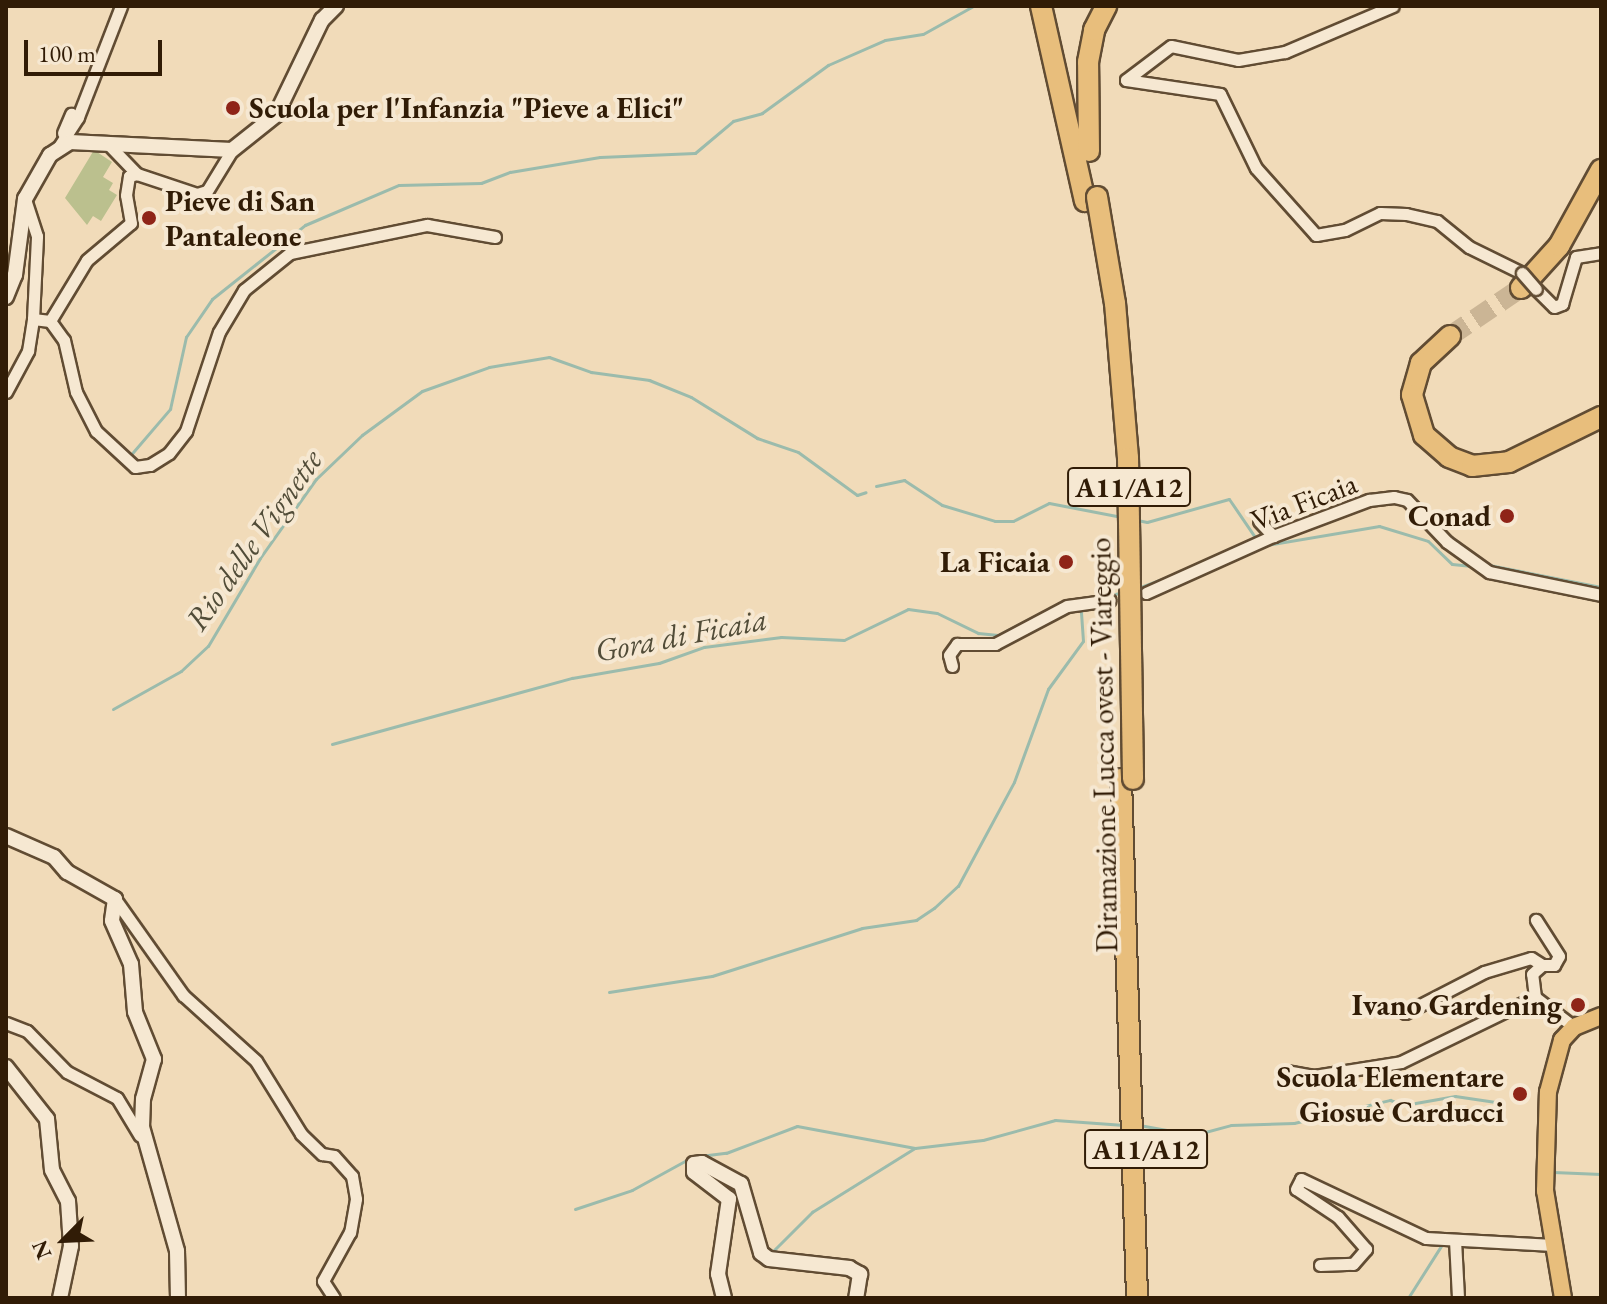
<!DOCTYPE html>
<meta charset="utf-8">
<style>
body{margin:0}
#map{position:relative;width:1607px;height:1304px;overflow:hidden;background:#f1dbb9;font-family:"EB Garamond",serif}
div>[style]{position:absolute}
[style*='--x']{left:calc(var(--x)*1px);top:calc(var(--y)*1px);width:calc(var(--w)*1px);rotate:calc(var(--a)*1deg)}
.green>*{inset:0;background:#bbc08e}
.stream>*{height:3px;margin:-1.5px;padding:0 1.5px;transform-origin:1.5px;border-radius:1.5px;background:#9bbbac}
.motorway-tunnel>*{height:20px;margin-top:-10px;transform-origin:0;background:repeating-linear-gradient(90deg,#cbb595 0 20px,transparent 0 30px)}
.roads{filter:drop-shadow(2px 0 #614c33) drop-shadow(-2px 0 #614c33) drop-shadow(0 2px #614c33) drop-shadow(0 -2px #614c33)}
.minor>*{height:11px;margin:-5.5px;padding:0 5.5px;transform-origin:5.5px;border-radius:5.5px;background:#f6e8d2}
.tertiary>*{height:14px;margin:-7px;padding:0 7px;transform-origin:7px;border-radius:7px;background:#f6e8d2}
.secondary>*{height:14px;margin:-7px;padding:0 7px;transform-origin:7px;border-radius:7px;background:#f6e8d2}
.primary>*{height:16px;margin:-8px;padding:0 8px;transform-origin:8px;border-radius:8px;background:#e8be7c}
.motorway>*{height:20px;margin:-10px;padding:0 10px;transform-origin:10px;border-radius:10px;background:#e8be7c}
.bridges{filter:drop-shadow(2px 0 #614c33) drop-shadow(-2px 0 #614c33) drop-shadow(0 2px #614c33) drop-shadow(0 -2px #614c33)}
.minor-bridge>*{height:11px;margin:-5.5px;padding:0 5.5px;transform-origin:5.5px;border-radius:5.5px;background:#f6e8d2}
.motorway-bridge>*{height:20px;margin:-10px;padding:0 10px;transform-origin:10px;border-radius:10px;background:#e8be7c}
.dots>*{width:22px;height:22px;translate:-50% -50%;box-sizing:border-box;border:4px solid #f6e8d2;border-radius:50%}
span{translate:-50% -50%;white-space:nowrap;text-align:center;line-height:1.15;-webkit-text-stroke:8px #f6e8d2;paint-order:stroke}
.shield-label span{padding:2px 6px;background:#f6e8d2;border:2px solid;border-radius:6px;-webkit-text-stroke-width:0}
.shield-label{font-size:28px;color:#311c06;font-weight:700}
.poi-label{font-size:30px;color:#311c06;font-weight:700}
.left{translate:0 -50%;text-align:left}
.right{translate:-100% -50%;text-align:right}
.street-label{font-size:30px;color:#311c06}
.water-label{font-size:32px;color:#514c38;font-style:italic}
.frame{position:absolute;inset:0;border:8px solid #311c06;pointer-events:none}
.north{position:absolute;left:24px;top:1200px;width:80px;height:80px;-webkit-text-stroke:6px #f6e8d2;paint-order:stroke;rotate:246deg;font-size:22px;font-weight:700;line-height:32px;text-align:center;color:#311c06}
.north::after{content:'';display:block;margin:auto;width:28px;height:36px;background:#311c06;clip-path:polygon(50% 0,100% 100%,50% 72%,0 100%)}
.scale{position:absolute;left:24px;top:40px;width:138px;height:36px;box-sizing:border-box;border:4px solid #311c06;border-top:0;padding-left:10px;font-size:24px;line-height:28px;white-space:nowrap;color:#311c06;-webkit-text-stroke:6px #f6e8d2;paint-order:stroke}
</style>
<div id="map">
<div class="green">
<i style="clip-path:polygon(94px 150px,112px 162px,103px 177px,113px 183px,109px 190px,117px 195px,101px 221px,93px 216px,87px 225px,65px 198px)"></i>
</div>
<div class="stream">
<i style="--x:128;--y:458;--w:65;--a:-49.4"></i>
<i style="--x:170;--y:409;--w:74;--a:-77.5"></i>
<i style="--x:186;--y:337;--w:46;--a:-55.6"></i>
<i style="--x:212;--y:299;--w:119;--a:-38.5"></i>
<i style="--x:305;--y:225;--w:102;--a:-23.1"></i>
<i style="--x:399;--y:185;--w:82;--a:-1.4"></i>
<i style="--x:481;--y:183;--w:31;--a:-21"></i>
<i style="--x:510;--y:172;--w:91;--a:-9.5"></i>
<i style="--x:600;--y:157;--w:95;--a:-2.4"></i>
<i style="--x:695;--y:153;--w:50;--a:-40.1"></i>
<i style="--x:733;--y:121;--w:30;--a:-15"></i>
<i style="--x:762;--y:113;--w:82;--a:-36"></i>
<i style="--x:828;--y:65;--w:62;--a:-23.7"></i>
<i style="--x:885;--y:40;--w:38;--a:-9"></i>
<i style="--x:923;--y:34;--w:57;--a:-29.2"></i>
<i style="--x:876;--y:486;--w:29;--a:-12"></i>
<i style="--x:904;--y:480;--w:45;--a:33.3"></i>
<i style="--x:942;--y:505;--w:55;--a:16.8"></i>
<i style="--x:995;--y:521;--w:18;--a:0"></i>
<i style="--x:1013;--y:521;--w:40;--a:-26.6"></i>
<i style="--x:1049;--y:503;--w:74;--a:10.9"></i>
<i style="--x:1137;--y:520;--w:10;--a:11"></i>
<i style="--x:1147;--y:522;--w:85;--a:-15.7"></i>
<i style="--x:1229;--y:499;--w:50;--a:55.7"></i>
<i style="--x:1261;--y:546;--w:120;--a:-9.6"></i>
<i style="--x:1379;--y:526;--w:51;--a:17"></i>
<i style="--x:1428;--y:541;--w:33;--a:44"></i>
<i style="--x:1452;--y:564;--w:20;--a:6"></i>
<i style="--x:1484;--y:564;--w:119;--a:11.1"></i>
<i style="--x:1138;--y:588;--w:48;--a:-20.7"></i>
<i style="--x:1107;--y:596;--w:16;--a:-14"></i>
<i style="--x:113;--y:709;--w:78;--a:-29.2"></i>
<i style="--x:181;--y:671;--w:37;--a:-43"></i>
<i style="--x:208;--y:646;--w:102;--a:-59.4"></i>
<i style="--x:260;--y:558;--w:97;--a:-54.7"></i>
<i style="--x:316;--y:479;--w:64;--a:-43.7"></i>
<i style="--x:362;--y:435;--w:74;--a:-36.3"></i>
<i style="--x:422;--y:391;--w:71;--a:-19.7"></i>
<i style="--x:489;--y:367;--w:61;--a:-9.5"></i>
<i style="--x:549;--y:357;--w:45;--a:19.7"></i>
<i style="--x:591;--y:372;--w:59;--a:7.9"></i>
<i style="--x:649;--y:380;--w:45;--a:22"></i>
<i style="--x:691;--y:397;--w:78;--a:31.8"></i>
<i style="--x:757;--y:438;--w:43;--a:18.9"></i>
<i style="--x:798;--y:452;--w:73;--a:36.1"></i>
<i style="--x:857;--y:495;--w:9;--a:-18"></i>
<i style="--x:332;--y:744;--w:249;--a:-15.4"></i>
<i style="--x:572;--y:678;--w:88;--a:-9.8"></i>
<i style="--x:659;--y:663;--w:48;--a:-19.6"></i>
<i style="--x:704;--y:647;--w:78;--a:-7.4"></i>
<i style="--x:781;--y:637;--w:63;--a:2.7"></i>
<i style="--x:844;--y:640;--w:71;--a:-25.8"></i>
<i style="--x:908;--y:609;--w:29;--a:8"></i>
<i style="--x:937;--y:613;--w:46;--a:26"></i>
<i style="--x:978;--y:633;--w:20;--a:6"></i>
<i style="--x:998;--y:635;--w:53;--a:-27.1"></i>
<i style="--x:609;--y:992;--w:104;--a:-8.8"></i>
<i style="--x:712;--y:976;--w:157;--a:-17.7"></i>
<i style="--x:862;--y:928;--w:55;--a:-8.4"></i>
<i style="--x:916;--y:920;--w:22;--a:-34"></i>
<i style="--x:934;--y:908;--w:33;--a:-43"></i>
<i style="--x:958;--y:886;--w:118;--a:-61.7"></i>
<i style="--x:1014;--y:782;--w:99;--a:-69.9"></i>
<i style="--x:1048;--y:689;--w:59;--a:-53.9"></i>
<i style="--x:1083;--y:641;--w:29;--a:-94"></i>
<i style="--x:1139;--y:1125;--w:56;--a:10.3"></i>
<i style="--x:1194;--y:1135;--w:38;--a:-15"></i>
<i style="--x:1231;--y:1125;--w:63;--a:-1.8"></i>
<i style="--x:1294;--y:1123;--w:99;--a:-13.5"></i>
<i style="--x:1390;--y:1100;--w:15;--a:20"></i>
<i style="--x:1404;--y:1105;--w:52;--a:-10"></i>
<i style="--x:1455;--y:1096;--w:41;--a:8.3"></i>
<i style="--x:1553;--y:1172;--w:48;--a:2.4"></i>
<i style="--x:575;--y:1209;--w:60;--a:-18.4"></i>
<i style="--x:632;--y:1190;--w:68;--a:-28.8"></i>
<i style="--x:692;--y:1157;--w:34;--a:-7"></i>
<i style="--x:726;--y:1153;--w:76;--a:-20.8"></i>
<i style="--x:797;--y:1126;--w:120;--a:10.6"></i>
<i style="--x:915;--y:1148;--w:68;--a:-6.7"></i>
<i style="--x:983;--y:1140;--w:75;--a:-15.5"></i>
<i style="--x:1055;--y:1120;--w:69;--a:4.1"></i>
<i style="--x:772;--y:1252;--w:57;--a:-45"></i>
<i style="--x:812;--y:1212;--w:121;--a:-31.9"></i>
<i style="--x:1408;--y:1298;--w:62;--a:-57.6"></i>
</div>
<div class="motorway-tunnel">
<i style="--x:1450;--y:336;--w:86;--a:-34.1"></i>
</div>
<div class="roads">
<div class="minor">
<i style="--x:1126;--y:80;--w:95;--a:8.5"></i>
<i style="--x:1220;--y:94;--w:82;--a:64.1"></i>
<i style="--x:1256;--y:168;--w:90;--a:48.2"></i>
<i style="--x:1316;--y:235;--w:29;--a:-10"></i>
<i style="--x:1345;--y:230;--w:39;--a:-26"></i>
<i style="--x:1380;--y:213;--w:26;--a:2"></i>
<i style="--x:1406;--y:214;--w:32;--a:13"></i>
<i style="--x:1437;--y:221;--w:41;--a:39.1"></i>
<i style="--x:1469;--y:247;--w:59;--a:26.1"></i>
<i style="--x:1126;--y:80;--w:56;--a:-37.1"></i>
<i style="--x:1171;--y:46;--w:68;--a:11.8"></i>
<i style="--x:1238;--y:60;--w:48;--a:-9.7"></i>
<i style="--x:1285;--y:52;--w:117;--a:-23.1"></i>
<i style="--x:63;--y:133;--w:21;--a:-67"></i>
<i style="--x:108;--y:144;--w:42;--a:46"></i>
<i style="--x:137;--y:174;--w:63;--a:18.4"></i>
<i style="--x:197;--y:194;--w:10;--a:-17"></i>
<i style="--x:207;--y:191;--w:48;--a:-58.6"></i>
<i style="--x:58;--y:148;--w:37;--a:-57"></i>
<i style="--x:78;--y:117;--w:119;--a:-68.8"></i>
<i style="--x:1536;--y:289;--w:25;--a:45"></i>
<i style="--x:1554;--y:307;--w:9;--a:-21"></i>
<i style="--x:1562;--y:304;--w:49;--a:-73.4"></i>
<i style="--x:1576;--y:257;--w:25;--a:-9"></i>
<i style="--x:33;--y:319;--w:17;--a:7"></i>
<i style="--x:50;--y:321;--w:71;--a:-58.8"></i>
<i style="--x:87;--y:260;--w:57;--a:-40.1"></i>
<i style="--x:131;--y:223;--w:28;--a:-100"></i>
<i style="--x:126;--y:195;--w:19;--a:-81"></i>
<i style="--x:129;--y:176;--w:8;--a:-14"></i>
<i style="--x:50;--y:321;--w:24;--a:54"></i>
<i style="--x:64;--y:340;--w:53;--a:77"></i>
<i style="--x:76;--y:392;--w:44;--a:62.9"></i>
<i style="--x:96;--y:431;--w:53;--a:42.7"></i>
<i style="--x:135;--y:467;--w:15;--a:-8"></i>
<i style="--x:150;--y:465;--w:22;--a:-32"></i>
<i style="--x:169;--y:453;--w:28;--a:-52"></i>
<i style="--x:186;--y:431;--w:104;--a:-71.6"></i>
<i style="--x:219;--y:332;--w:49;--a:-59.2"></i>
<i style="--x:244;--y:290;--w:59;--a:-38.8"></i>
<i style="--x:290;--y:253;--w:140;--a:-11.6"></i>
<i style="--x:427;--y:225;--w:69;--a:10"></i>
<i style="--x:6;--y:392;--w:47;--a:-61.8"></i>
<i style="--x:28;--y:351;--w:32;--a:-81"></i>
<i style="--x:33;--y:319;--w:83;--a:-87.2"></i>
<i style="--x:37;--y:236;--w:39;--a:-108"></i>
<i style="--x:1259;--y:521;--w:21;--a:47"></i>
<i style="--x:1146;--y:593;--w:139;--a:-24.2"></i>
<i style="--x:1273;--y:536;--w:103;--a:-20.6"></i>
<i style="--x:1369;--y:500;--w:25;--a:-7"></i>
<i style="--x:1394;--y:497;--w:13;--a:13"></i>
<i style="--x:1407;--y:500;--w:58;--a:46.4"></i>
<i style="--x:1447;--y:542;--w:52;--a:35.5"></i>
<i style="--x:1489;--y:572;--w:114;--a:11.6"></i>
<i style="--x:952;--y:666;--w:11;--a:-105"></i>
<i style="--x:949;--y:655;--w:14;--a:-54"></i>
<i style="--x:957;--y:644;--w:38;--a:0"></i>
<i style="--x:995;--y:644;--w:81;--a:-27.8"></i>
<i style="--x:1067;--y:606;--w:43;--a:-7.9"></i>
<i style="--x:115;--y:899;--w:118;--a:54.7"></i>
<i style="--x:183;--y:995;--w:98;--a:42.1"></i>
<i style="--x:256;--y:1061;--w:86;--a:58.3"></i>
<i style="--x:301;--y:1134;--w:29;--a:44"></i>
<i style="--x:322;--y:1154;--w:12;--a:9"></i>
<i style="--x:334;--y:1156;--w:27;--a:48"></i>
<i style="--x:352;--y:1176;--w:23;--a:80"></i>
<i style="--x:356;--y:1199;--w:34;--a:100"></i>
<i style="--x:350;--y:1232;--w:56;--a:118.9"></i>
<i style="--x:323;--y:1281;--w:20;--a:57"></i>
<i style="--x:1535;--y:997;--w:23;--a:-97"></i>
<i style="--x:1532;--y:974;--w:13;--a:-42"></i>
<i style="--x:1542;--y:965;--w:12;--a:0"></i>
<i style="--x:1554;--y:965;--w:10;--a:-61"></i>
<i style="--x:1559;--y:956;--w:43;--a:-122.6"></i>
<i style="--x:1405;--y:1013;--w:89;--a:-27.4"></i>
<i style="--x:1484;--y:972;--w:49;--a:-16.6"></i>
<i style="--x:1531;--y:958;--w:13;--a:32"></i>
<i style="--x:6;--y:1023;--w:22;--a:21"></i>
<i style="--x:27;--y:1031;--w:57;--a:45.7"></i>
<i style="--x:67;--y:1072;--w:56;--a:27.5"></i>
<i style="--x:117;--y:1098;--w:44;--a:58.8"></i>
<i style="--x:1286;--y:1071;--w:28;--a:10"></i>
<i style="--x:1314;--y:1076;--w:88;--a:-9.1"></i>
<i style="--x:1401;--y:1062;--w:149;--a:-25.9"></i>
<i style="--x:1535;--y:997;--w:49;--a:37.6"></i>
<i style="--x:1455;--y:1240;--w:58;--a:87"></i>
<i style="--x:1320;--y:1265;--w:33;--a:-2"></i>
<i style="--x:1353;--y:1264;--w:20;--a:-49"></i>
<i style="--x:1366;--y:1249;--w:43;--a:-131.2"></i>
<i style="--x:1338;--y:1217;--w:50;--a:-146.3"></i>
<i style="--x:1296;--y:1189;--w:11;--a:-63"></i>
<i style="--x:1301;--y:1179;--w:138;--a:25.3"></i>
<i style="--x:1426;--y:1238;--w:127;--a:3.2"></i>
</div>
<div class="tertiary">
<i style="--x:6;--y:297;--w:24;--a:-68"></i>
<i style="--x:15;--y:275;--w:77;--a:-82.5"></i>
<i style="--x:25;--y:199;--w:51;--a:-60.4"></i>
<i style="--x:50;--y:155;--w:24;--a:-33"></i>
<i style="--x:70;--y:142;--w:162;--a:2.8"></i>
<i style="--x:232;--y:150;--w:56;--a:-38.5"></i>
<i style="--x:276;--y:115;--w:106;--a:-64.2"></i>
<i style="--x:322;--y:20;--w:20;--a:-45"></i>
<i style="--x:6;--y:836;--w:52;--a:23.6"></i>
<i style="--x:54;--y:857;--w:20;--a:49"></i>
<i style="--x:67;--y:872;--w:55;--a:29.4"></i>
<i style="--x:115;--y:899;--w:22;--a:98"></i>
<i style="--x:112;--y:921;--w:47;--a:66.2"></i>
<i style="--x:131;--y:964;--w:48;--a:85.2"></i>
<i style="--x:135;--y:1012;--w:51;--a:68"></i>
<i style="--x:154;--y:1059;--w:41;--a:105.4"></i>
<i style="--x:143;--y:1099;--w:28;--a:92"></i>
<i style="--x:142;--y:1127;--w:129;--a:74.2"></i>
<i style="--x:177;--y:1251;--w:47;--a:88.8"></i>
<i style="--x:724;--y:1298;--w:25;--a:-104"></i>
<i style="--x:718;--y:1274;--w:76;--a:-81.7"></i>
<i style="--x:729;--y:1199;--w:44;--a:-142.4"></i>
<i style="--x:694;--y:1172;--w:8;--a:-90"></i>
<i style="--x:694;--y:1164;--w:8;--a:-7"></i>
<i style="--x:702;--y:1163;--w:44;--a:28.3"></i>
<i style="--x:741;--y:1184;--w:72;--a:73.8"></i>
<i style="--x:761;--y:1253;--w:10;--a:37"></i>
<i style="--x:769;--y:1259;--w:81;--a:6.4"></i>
<i style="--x:849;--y:1268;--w:13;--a:29"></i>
<i style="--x:860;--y:1274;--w:24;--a:99"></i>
</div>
<div class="secondary">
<i style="--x:6;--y:1067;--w:66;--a:51.7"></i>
<i style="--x:47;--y:1119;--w:51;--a:84.4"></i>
<i style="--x:52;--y:1170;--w:35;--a:63"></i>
<i style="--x:68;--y:1201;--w:45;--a:86.2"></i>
<i style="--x:71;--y:1246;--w:53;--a:101.9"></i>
</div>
<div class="primary">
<i style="--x:1563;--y:1298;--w:109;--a:-99.5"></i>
<i style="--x:1545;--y:1191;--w:99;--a:-88.3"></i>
<i style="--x:1548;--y:1092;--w:54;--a:-74.9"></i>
<i style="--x:1562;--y:1040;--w:18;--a:-47"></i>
<i style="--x:1574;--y:1027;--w:29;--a:-22"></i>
</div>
<div class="motorway">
<i style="--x:1041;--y:6;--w:200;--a:77.3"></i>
<i style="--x:1089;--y:151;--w:89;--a:-90.6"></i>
<i style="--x:1088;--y:62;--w:33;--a:-79"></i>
<i style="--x:1094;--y:30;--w:27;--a:-63"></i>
<i style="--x:1521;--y:288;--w:57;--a:-47.9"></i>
<i style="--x:1559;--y:246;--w:87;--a:-61.1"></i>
<i style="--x:1450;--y:336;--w:40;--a:137"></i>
<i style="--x:1421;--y:363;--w:33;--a:106"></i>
<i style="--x:1412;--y:395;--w:42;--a:73.3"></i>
<i style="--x:1424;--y:435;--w:33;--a:41"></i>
<i style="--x:1449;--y:457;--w:25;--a:21"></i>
<i style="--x:1472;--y:466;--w:37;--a:-6"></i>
<i style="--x:1509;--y:462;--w:102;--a:-26.1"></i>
<i style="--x:1121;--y:779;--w:519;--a:88.23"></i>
</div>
</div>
<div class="bridges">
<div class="minor-bridge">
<i style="--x:1522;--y:273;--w:21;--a:49"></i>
</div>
<div class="motorway-bridge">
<i style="--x:1097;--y:197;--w:108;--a:80.4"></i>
<i style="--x:1115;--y:303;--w:156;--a:85.2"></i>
<i style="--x:1128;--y:458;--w:321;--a:89.1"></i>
</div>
</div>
<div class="dots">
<i style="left:233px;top:108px;background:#8f2418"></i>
<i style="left:149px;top:218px;background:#8f2418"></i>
<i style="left:1507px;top:516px;background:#8f2418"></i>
<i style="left:1066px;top:562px;background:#8f2418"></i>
<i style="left:1578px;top:1005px;background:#8f2418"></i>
<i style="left:1520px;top:1094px;background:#8f2418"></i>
</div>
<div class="shield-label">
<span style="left:1129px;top:487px">A11/A12</span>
<span style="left:1146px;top:1149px">A11/A12</span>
</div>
<div class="poi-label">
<span class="left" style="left:249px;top:108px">Scuola per l'Infanzia "Pieve a Elici"</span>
<span class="left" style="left:165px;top:218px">Pieve di San<br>Pantaleone</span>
<span class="right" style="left:1491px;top:516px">Conad</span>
<span class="right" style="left:1050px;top:562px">La Ficaia</span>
<span class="right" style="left:1562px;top:1005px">Ivano Gardening</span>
<span class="right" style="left:1504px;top:1094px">Scuola Elementare<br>Giosuè Carducci</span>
</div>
<div class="street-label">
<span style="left:1304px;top:502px;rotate:-21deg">Via Ficaia</span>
<span style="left:1104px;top:745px;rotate:-91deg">Diramazione Lucca ovest - Viareggio</span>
</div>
<div class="water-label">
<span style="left:254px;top:540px;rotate:-55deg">Rio delle Vignette</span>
<span style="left:681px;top:635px;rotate:-11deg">Gora di Ficaia</span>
</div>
<div class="frame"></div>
<div class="north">N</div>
<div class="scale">100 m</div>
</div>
